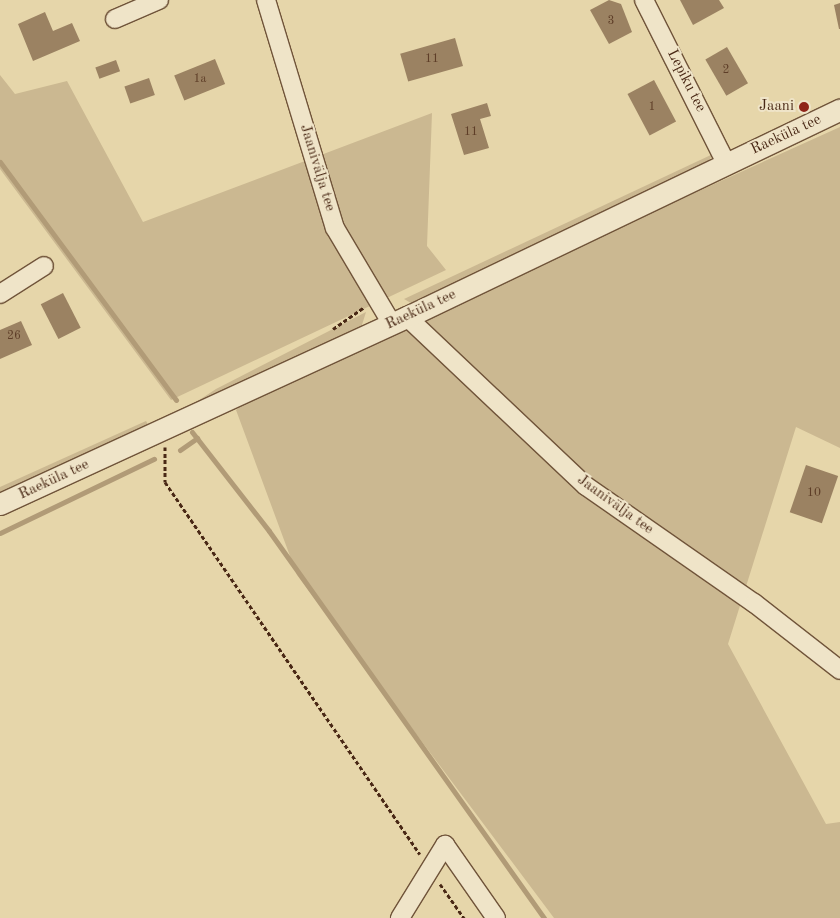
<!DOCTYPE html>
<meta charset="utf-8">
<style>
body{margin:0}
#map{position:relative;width:840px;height:918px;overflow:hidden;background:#e6d6aa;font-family:"Old Standard TT",serif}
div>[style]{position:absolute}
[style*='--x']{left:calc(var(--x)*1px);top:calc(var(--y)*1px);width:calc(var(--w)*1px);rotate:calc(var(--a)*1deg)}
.green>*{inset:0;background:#cbb891}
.stream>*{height:5px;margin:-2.5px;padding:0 2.5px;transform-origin:2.5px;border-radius:2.5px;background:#b19b77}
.building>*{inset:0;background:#9b8262;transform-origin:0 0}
.path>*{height:3px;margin-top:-1.5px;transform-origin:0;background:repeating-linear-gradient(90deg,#492815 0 4px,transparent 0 6.5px)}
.roads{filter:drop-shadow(1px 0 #70543a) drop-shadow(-1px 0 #70543a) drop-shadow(0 1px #70543a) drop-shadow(0 -1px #70543a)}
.minor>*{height:18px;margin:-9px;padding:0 9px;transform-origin:9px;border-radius:9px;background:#efe4c8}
.tertiary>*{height:21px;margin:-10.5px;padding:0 10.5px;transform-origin:10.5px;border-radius:10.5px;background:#efe4c8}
.dots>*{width:14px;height:14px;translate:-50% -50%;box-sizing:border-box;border:2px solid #efe4c8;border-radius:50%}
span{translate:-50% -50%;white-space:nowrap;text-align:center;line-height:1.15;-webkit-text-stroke:4px #efe4c8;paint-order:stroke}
.number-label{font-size:12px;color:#5e3e28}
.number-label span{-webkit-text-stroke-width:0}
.street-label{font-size:15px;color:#492815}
.poi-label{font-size:15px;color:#492815}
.right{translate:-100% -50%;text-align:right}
</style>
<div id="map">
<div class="green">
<i style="clip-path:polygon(0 75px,15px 94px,67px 81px,143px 222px,432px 113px,427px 246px,446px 270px,171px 400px,0 169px)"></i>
<i style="clip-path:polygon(840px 127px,840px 448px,796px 427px,728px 644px,826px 824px,840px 822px,840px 918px,554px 918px,297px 575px,236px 410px,257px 391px)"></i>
<i style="clip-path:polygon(713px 154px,705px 167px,411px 303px,404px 299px)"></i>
<i style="clip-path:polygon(366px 312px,361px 328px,190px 406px,216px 389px)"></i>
<i style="clip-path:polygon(146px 421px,149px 426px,0 495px,0 487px)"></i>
</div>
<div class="stream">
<i style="--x:0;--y:162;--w:296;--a:53.5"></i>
<i style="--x:192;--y:432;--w:125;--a:52.1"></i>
<i style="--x:269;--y:531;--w:475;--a:54.6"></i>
<i style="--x:180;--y:450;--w:21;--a:-35"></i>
<i style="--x:0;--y:533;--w:171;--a:-25.7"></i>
</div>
<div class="building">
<i style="clip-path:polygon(609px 0,621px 4px,632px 32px,609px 44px,590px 10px)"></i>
<i style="clip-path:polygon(680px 0,719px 0,724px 8px,693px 25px)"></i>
<i style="clip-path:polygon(840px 3px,840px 29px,839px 29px,834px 5px)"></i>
<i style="clip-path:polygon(45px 12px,53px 31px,72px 23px,80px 41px,33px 61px,18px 24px)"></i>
<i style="left:455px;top:38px;width:29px;height:57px;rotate:74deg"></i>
<i style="left:727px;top:47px;width:42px;height:25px;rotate:60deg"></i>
<i style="left:215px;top:59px;width:27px;height:44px;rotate:68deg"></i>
<i style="left:116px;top:60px;width:12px;height:22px;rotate:70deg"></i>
<i style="left:149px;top:78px;width:18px;height:26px;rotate:71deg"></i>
<i style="left:654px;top:80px;width:47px;height:30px;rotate:62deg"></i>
<i style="clip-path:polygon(487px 103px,491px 116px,480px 119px,489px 148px,464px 155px,451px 114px)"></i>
<i style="left:63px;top:293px;width:39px;height:25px;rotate:63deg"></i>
<i style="clip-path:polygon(21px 321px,32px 345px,0 359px,0 330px)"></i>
<i style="left:806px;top:465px;width:34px;height:50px;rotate:19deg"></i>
</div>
<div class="path">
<i style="--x:333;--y:329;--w:37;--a:-35"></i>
<i style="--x:165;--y:447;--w:35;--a:90"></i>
<i style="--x:165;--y:482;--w:451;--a:55.6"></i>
<i style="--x:440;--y:884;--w:42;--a:54.8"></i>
</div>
<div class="roads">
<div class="minor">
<i style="--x:266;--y:0;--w:238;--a:73.2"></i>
<i style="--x:335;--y:228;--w:112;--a:59.3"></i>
<i style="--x:644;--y:0;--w:182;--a:63.3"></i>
<i style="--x:115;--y:19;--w:48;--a:-23.4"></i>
<i style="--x:0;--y:294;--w:52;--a:-32.5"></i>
<i style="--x:407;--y:317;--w:246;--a:43.4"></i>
<i style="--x:586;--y:486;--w:205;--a:34.9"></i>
<i style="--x:754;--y:603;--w:109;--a:37.9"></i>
<i style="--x:400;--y:918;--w:86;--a:-58.3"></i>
<i style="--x:445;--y:845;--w:89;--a:55.1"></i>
</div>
<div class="tertiary">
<i style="--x:0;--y:504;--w:448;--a:-24.7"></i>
<i style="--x:407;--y:317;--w:480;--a:-25.6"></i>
</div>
</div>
<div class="dots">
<i style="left:804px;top:107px;background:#8f2418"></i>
</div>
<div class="number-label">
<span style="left:611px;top:22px">3</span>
<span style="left:432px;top:60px">11</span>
<span style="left:726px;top:71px">2</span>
<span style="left:200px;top:80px">1a</span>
<span style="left:652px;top:108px">1</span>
<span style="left:471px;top:133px">11</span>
<span style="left:14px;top:337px">26</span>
<span style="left:814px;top:494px">10</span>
</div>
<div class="street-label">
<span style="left:686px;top:81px;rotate:63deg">Lepiku tee</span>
<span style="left:786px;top:135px;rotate:-25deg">Raeküla tee</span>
<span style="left:317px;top:168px;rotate:73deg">Jaanivälja tee</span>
<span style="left:421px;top:310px;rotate:-25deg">Raeküla tee</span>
<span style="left:54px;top:480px;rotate:-25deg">Raeküla tee</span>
<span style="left:615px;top:505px;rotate:36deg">Jaanivälja tee</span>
</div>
<div class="poi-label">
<span class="right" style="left:794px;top:107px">Jaani</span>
</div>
</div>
